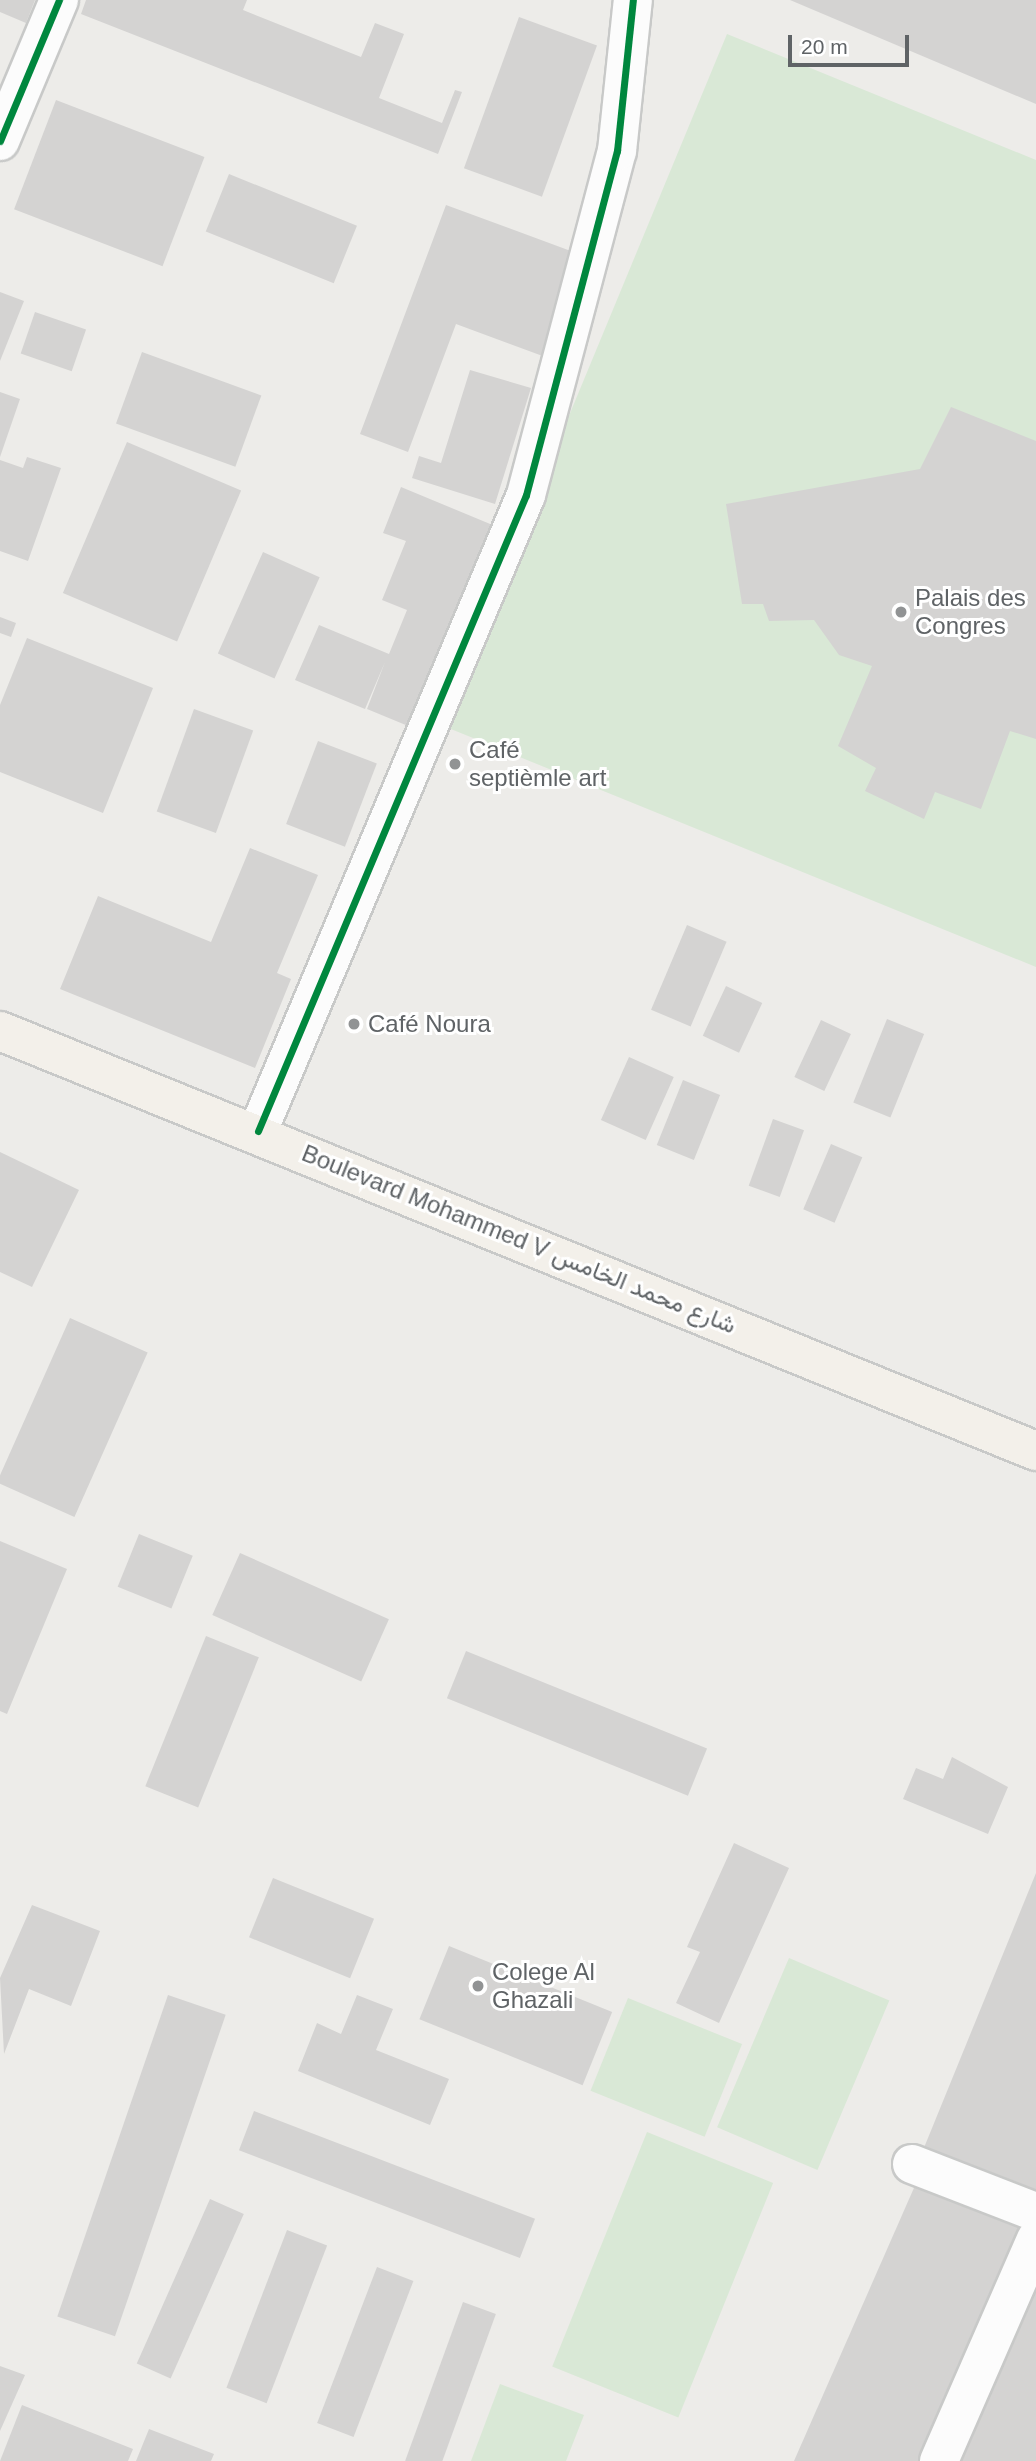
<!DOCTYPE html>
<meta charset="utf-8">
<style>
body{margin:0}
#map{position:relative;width:1036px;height:2461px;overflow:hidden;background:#edece9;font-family:Helvetica,Vazirmatn,sans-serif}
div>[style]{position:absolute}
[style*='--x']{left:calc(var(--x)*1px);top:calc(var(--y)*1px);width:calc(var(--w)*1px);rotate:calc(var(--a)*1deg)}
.green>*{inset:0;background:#d9e8d6;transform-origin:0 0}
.building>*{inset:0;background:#d4d3d2;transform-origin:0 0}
.roads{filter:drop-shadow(2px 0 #c8c9c8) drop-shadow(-2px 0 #c8c9c8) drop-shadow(0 2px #c8c9c8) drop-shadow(0 -2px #c8c9c8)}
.minor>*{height:38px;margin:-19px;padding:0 19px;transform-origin:19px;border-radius:19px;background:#fcfcfc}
.major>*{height:38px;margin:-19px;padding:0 19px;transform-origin:19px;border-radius:19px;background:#f3f0ea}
.cycleway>*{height:7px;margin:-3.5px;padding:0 3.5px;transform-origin:3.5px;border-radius:3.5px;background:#00873e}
.dots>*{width:19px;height:19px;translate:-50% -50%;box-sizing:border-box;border:4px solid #fff;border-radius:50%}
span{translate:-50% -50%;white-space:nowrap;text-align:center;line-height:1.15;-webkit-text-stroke:6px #fff;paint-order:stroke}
.poi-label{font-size:24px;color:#5f6366}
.left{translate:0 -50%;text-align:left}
.street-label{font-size:24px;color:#5f6366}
.scale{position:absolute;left:788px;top:35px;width:121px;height:32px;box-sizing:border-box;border:4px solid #5f6366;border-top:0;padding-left:9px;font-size:21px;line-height:24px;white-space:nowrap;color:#5f6366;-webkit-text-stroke:5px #fff;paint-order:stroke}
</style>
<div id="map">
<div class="green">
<i style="clip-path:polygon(727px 34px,1036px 160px,1036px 967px,441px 725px)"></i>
<i style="left:789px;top:1958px;width:109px;height:184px;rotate:23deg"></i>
<i style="left:628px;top:1998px;width:123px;height:100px;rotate:22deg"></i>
<i style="left:647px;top:2132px;width:136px;height:253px;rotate:22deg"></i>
<i style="clip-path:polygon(500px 2384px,584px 2415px,566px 2461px,471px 2461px)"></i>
</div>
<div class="building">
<i style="clip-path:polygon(0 0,35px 0,26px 23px,0 12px)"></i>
<i style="clip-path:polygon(86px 0,247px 0,243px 10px,361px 57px,375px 23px,404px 34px,379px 98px,442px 123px,455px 90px,462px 92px,438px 154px,81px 14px)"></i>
<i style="clip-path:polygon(790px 0,1036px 0,1036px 104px)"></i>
<i style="left:519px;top:17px;width:83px;height:161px;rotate:20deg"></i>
<i style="left:56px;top:100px;width:159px;height:117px;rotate:21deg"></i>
<i style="left:229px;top:174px;width:138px;height:62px;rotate:22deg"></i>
<i style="clip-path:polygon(446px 205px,587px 257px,548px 358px,456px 324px,408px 452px,360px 434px)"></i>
<i style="clip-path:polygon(0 292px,24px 301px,0 361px)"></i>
<i style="left:35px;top:312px;width:54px;height:44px;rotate:19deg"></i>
<i style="left:142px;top:352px;width:127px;height:76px;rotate:20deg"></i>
<i style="clip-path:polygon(470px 370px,531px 388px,495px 504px,412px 478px,419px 456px,441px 463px)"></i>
<i style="clip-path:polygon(0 392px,20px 399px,0 457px)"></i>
<i style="clip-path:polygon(951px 407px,1036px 441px,1036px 739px,1010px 731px,981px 809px,935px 792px,924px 819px,865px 791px,876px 768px,838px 746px,872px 666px,839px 655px,814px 620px,769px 621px,763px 604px,742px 604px,726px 504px,920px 469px)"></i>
<i style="left:127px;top:442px;width:124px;height:164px;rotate:23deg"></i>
<i style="clip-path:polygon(27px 457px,61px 468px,28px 561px,0 551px,0 460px,23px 468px)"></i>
<i style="clip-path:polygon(401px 487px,495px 526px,413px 728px,367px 709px,385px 662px,365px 709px,295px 680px,319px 625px,389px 654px,407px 610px,382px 600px,406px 541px,383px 533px)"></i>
<i style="left:263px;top:552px;width:62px;height:111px;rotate:24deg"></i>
<i style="clip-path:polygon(0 617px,16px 623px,11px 637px,0 633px)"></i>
<i style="clip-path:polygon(27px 638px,153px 688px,103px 813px,0 772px,0 705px)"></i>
<i style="left:194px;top:709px;width:63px;height:109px;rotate:20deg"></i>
<i style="left:318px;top:741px;width:63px;height:89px;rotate:21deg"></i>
<i style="clip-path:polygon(250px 848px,318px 875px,277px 973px,291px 979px,255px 1068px,60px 989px,98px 896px,211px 942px)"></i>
<i style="left:687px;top:925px;width:43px;height:92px;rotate:23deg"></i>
<i style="left:726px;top:986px;width:40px;height:55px;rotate:25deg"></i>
<i style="left:887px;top:1019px;width:40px;height:90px;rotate:22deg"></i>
<i style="left:821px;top:1020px;width:33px;height:63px;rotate:25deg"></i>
<i style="left:629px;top:1057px;width:49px;height:69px;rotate:24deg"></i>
<i style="left:683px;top:1080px;width:40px;height:70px;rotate:22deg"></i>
<i style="left:773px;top:1119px;width:33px;height:71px;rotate:20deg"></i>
<i style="left:831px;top:1144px;width:34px;height:71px;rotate:23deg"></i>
<i style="clip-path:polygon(0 1152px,79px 1190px,32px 1287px,0 1272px)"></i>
<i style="left:70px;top:1318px;width:85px;height:180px;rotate:24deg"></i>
<i style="left:139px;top:1534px;width:58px;height:57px;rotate:22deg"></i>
<i style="clip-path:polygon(0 1541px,67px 1569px,7px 1714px,0 1711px)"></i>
<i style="left:240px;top:1553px;width:163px;height:68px;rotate:24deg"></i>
<i style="left:206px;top:1636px;width:57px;height:162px;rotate:22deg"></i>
<i style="left:466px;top:1651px;width:260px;height:51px;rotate:22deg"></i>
<i style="clip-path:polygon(952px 1757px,1008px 1787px,988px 1834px,903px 1799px,916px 1768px,943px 1779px)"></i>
<i style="clip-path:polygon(734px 1843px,789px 1868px,719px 2023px,676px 2003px,700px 1952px,687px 1947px)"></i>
<i style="clip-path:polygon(1036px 1873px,1036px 2207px,919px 2160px)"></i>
<i style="left:273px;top:1878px;width:109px;height:64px;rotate:22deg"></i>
<i style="clip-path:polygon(32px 1905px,100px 1931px,71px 2006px,29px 1989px,4px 2054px,0 1978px)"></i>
<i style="left:449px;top:1946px;width:176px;height:79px;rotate:22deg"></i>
<i style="left:168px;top:1995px;width:61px;height:340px;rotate:19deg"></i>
<i style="clip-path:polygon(357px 1995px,393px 2009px,376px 2050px,449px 2079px,430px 2125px,298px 2071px,317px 2023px,341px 2034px)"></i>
<i style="left:254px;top:2111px;width:301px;height:42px;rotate:21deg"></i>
<i style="clip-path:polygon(917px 2181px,1027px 2228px,924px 2461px,794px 2461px)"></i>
<i style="left:210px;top:2199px;width:37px;height:180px;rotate:24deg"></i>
<i style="left:287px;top:2230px;width:43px;height:169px;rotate:21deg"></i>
<i style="clip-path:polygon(1036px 2266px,1036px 2461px,954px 2461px)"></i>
<i style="left:377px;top:2267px;width:39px;height:167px;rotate:21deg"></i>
<i style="left:463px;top:2302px;width:35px;height:169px;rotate:20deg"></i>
<i style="clip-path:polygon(0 2366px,25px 2375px,0 2431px)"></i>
<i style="clip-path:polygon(22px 2405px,133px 2449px,128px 2461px,0 2461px)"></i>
<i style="clip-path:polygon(149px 2429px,214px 2454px,211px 2461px,136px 2461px)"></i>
</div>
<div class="roads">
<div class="minor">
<i style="--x:0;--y:141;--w:153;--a:-67.3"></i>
<i style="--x:258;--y:1131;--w:690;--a:-67.15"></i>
<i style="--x:526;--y:495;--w:356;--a:-75.2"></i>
<i style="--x:617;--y:151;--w:152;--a:-84"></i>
<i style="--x:912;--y:2164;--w:133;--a:21.2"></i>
<i style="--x:939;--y:2461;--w:242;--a:-66.4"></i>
</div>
<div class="major">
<i style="--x:0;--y:1031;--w:1118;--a:22.07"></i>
</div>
</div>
<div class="cycleway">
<i style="--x:0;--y:141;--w:153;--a:-67.3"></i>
<i style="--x:258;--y:1131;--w:690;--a:-67.15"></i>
<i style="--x:526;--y:495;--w:356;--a:-75.2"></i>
<i style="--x:617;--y:151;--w:152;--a:-84"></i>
</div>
<div class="dots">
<i style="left:901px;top:612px;background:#919394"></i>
<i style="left:455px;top:764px;background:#919394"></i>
<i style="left:354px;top:1024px;background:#919394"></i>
<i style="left:478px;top:1986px;background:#919394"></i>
</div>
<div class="poi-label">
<span class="left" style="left:915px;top:612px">Palais des<br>Congres</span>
<span class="left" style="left:469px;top:764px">Café<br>septièmle art</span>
<span class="left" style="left:368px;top:1024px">Café Noura</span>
<span class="left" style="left:492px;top:1986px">Colege Al<br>Ghazali</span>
</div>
<div class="street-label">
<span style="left:519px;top:1239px;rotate:22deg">Boulevard Mohammed V شارع محمد الخامس</span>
</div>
<div class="scale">20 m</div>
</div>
